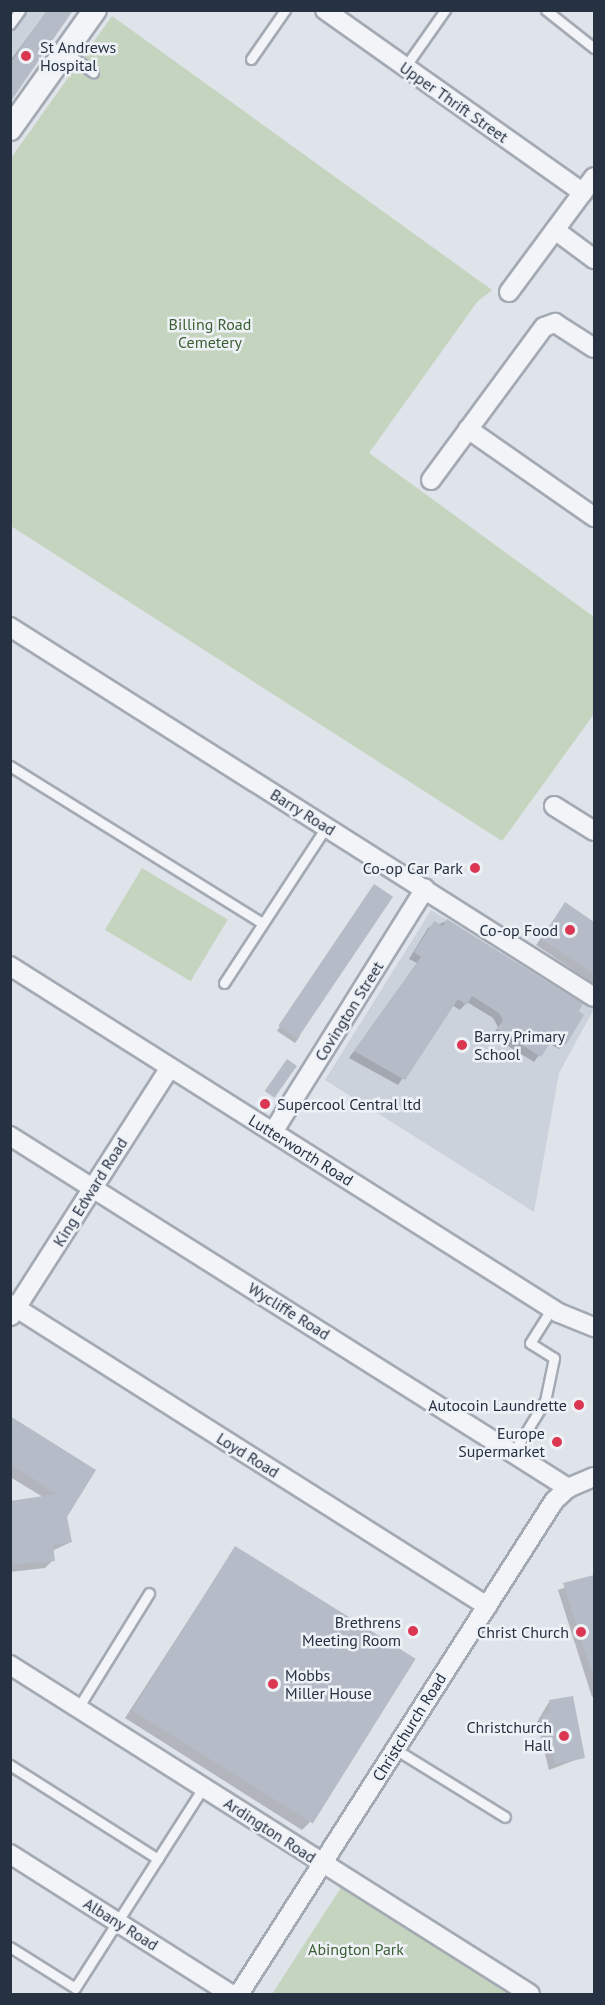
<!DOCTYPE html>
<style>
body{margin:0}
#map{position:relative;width:605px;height:2005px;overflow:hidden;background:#dfe3ea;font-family:"PT Sans",sans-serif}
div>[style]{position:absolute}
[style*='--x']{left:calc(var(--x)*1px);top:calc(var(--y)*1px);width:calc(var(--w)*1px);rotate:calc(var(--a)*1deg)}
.built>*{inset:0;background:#ccd2dc}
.green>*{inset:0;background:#c5d4bf;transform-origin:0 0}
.shadow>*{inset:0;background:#0003}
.building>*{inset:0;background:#b5bcc7;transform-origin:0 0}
.roads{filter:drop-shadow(2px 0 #a4aab4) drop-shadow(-2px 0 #a4aab4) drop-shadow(0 2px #a4aab4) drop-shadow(0 -2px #a4aab4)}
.service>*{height:9px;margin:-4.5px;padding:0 4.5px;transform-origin:4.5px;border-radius:4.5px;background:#f2f4f7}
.minor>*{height:18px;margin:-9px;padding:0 9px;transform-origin:9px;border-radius:9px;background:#f2f4f7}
.tertiary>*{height:22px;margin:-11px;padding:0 11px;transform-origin:11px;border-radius:11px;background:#f2f4f7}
.dots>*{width:16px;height:16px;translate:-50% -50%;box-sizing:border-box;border:3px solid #eef2f7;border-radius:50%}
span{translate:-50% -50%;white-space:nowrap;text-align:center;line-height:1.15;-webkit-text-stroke:5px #eef2f7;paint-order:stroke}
.poi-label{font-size:16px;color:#263142}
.left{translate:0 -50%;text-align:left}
.right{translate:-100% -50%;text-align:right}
.street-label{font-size:16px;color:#263142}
.park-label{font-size:16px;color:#3b5f32}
.frame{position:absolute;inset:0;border:12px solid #263142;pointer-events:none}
</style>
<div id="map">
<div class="built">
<i style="clip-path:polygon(11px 11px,73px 11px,11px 102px)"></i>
<i style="clip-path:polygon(431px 910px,594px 1009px,559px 1073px,534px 1212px,325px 1080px)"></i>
</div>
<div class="green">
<i style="clip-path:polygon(112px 16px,492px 290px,477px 302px,369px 453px,594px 617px,594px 714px,502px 841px,11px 526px,11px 158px)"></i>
<i style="left:142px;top:868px;width:100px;height:72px;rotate:31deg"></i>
<i style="clip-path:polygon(342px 1886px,510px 1994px,272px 1994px)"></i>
</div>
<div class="shadow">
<i style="clip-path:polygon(48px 10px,10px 100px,10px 61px)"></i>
<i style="clip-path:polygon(374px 886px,298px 1039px,295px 1043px,277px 1031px)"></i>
<i style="clip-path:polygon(565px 904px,594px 924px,594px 984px,536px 945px)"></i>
<i style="clip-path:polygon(447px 921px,565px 1044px,559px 1049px,548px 1043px,534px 1062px,492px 1036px,498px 1027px,493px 1018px,467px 1002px,460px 1010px,452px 1005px,398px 1085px,349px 1058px,417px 963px,409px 959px,428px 928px)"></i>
<i style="clip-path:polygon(10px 1418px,94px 1471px,65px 1517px,71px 1542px,52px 1551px,53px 1560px,45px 1568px,10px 1572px,10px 1502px,43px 1497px,10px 1477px)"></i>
<i style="clip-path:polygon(235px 1548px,310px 1822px,302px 1830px,125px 1718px)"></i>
<i style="clip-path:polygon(594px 1577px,594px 1696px,592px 1697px,558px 1590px)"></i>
<i style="clip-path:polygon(549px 1702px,583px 1757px,549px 1770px,537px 1722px)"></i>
</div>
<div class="building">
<i style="clip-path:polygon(47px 10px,73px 10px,10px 102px,10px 64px)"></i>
<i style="left:374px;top:884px;width:23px;height:171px;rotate:34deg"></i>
<i style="clip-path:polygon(565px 902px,594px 922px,594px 974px,541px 939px)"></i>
<i style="clip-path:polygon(447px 919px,583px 1004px,579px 1011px,584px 1015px,566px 1045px,554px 1037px,541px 1057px,497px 1029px,503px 1020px,499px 1013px,472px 996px,467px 1005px,458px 999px,405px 1080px,354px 1051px,421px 957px,414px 952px,434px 921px,443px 926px)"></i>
<i style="left:287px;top:1059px;width:12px;height:39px;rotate:35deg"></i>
<i style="clip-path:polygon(10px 1416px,96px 1470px,67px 1517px,72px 1542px,53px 1545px,55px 1561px,10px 1565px,10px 1501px,57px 1494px,10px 1464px)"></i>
<i style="left:235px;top:1546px;width:213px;height:194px;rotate:32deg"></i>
<i style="clip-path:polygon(594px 1575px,594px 1670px,591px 1671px,563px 1583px)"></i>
<i style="clip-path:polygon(573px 1696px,585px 1758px,555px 1764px,542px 1714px,551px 1713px,549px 1700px)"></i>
</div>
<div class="roads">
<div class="service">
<i style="--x:546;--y:10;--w:61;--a:38.4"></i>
<i style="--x:10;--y:24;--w:17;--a:-54"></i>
<i style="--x:66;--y:52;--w:34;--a:37"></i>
<i style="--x:251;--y:59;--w:60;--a:-55.2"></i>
<i style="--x:405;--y:67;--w:70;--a:-54.9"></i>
<i style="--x:10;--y:766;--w:297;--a:31.9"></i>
<i style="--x:224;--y:983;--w:186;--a:-56.8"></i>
<i style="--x:513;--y:1453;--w:61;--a:-58.4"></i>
<i style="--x:545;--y:1401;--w:44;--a:-78.2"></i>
<i style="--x:554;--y:1358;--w:28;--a:-148"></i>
<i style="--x:530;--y:1343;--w:41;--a:-57.8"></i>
<i style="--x:78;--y:1708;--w:135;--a:-58.3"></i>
<i style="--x:395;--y:1749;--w:129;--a:31.7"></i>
<i style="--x:10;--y:1765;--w:175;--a:32.4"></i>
<i style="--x:10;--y:1947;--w:77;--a:32.2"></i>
<i style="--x:75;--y:1988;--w:237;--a:-57.4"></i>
</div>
<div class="minor">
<i style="--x:325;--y:10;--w:316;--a:35.3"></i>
<i style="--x:555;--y:230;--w:49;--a:36.6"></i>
<i style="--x:509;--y:292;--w:143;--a:-53.5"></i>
<i style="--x:468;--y:429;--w:154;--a:34.9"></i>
<i style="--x:431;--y:480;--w:190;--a:-53.6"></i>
<i style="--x:544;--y:327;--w:12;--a:-20"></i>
<i style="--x:555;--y:323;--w:46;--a:32.7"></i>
<i style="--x:10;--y:627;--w:691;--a:32.36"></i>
<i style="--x:554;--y:806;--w:47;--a:32"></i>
<i style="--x:10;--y:966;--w:649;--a:32.3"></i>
<i style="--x:559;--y:1313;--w:38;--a:22"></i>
<i style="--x:273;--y:1132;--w:287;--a:-58"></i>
<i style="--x:10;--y:1136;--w:660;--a:32.24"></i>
<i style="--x:10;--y:1304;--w:565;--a:32.34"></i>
<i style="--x:11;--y:1316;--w:295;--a:-57.4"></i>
<i style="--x:10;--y:1665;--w:615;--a:32.32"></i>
<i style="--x:10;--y:1854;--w:262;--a:32.4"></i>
<i style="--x:239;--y:1994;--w:585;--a:-57.42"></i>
<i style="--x:554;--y:1501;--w:19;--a:-43"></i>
<i style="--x:568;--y:1488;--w:28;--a:-23"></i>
</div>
<div class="tertiary">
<i style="--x:10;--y:129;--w:146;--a:-54.5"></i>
</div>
</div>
<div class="dots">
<i style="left:26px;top:56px;background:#db3753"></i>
<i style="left:475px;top:868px;background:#db3753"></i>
<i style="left:570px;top:930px;background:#db3753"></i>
<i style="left:462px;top:1045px;background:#db3753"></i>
<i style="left:265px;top:1104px;background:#db3753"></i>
<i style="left:579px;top:1405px;background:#db3753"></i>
<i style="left:557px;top:1442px;background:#db3753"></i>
<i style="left:413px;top:1631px;background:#db3753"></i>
<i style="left:581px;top:1632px;background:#db3753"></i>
<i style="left:273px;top:1684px;background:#db3753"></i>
<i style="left:564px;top:1736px;background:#db3753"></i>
</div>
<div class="poi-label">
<span class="left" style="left:40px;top:56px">St Andrews<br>Hospital</span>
<span class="right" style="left:463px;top:868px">Co-op Car Park</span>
<span class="right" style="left:558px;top:930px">Co-op Food</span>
<span class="left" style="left:474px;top:1045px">Barry Primary<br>School</span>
<span class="left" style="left:277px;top:1104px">Supercool Central ltd</span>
<span class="right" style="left:567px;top:1405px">Autocoin Laundrette</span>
<span class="right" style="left:545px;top:1442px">Europe<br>Supermarket</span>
<span class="right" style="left:401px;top:1631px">Brethrens<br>Meeting Room</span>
<span class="right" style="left:569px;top:1632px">Christ Church</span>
<span class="left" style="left:285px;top:1684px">Mobbs<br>Miller House</span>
<span class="right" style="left:552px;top:1736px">Christchurch<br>Hall</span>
</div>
<div class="street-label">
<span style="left:454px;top:102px;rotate:35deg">Upper Thrift Street</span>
<span style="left:303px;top:812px;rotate:32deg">Barry Road</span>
<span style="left:349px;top:1011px;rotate:-58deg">Covington Street</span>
<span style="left:301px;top:1150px;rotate:32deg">Lutterworth Road</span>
<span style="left:90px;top:1192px;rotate:-58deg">King Edward Road</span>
<span style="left:289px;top:1311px;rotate:32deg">Wycliffe Road</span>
<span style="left:248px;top:1455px;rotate:32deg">Loyd Road</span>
<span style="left:409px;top:1727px;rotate:-58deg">Christchurch Road</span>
<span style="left:270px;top:1830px;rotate:33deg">Ardington Road</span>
<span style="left:121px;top:1924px;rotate:32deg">Albany Road</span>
</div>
<div class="park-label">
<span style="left:210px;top:333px">Billing Road<br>Cemetery</span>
<span style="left:356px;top:1949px">Abington Park</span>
</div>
<div class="frame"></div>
</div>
